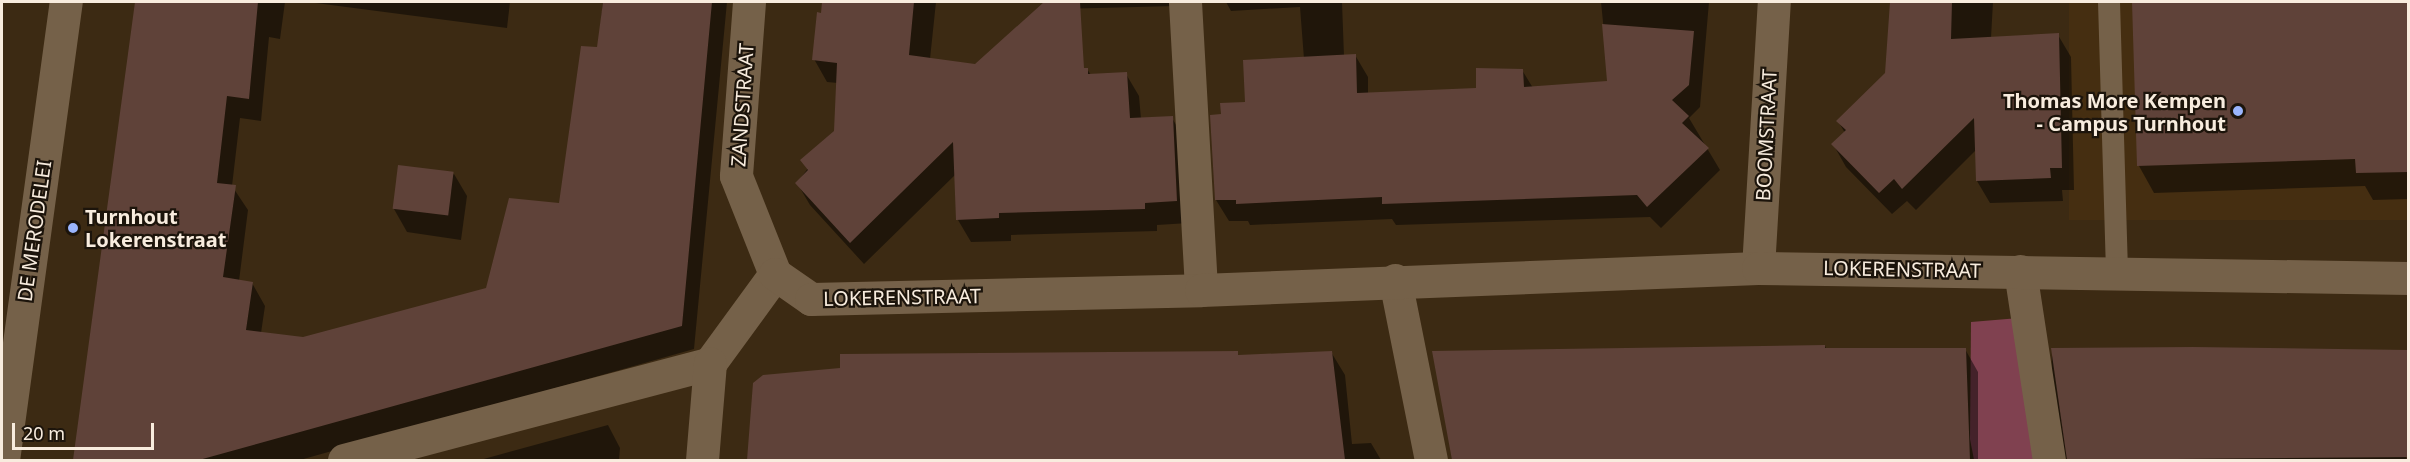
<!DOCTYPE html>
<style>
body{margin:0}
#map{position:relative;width:2410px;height:462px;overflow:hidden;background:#3c2a13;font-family:"Noto Sans",sans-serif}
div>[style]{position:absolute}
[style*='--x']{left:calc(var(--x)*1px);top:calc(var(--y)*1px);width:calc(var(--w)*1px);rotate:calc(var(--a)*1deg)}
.built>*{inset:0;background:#452e11;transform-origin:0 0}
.green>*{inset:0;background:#804150}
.shadow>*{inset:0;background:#0007;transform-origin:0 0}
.building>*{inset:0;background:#5f4239;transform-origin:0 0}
.lane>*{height:22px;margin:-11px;padding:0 11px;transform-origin:11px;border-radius:11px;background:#756149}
.street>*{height:33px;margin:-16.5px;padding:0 16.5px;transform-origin:16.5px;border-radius:16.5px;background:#756149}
.secondary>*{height:33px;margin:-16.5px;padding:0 16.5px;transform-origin:16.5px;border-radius:16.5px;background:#756149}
.dots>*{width:16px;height:16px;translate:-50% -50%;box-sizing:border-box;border:3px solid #1c140b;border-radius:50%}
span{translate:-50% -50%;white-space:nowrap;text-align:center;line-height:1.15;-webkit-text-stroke:4.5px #1c140b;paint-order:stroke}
.poi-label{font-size:20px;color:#f8ecde;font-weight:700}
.right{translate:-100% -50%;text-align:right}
.left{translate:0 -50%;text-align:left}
.street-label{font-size:20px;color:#f8ecde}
.frame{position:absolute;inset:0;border:3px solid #f8ecde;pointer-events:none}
.scale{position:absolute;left:12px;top:423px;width:142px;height:27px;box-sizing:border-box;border:3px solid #f8ecde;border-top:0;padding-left:8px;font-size:18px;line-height:21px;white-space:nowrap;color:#f8ecde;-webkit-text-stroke:4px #1c140b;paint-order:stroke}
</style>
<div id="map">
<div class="built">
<i style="left:2069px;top:2px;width:339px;height:218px"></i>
</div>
<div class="green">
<i style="clip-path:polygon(2019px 318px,2040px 460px,1974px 460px,1970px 439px,1971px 322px)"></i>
</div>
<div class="shadow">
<i style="clip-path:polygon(136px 2px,285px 2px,280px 39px,269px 37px,261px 121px,240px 118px,232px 186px,248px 210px,239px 281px,252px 283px,265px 306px,261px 333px,303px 339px,487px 289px,560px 205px,598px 49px,603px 2px,727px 2px,694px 349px,300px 460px,76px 460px)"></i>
<i style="clip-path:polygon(308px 2px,510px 2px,507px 28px)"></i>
<i style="clip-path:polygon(824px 2px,936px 2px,930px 59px,966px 65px,1087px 69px,1091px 75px,1126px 74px,1139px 96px,1141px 119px,1172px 118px,1185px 140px,1189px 223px,1157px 225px,1157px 231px,1011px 235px,1011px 241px,971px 242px,958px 220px,956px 174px,864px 264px,810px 205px,797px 183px,835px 132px,838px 83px,827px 82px,814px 59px)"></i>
<i style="clip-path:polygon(1054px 2px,1183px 2px,1176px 6px,1058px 9px)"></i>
<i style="clip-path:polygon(1226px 2px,1342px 2px,1344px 56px,1355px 55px,1368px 77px,1368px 94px,1477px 89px,1522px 70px,1533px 88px,1609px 82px,1601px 2px,1709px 2px,1700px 107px,1689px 118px,1720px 170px,1661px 228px,1650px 217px,1396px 225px,1392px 219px,1250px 225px,1248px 221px,1229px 221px,1216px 200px,1222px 116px,1246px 104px,1304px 59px,1300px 7px,1231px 11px)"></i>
<i style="clip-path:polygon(1891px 2px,1993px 2px,1991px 38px,2058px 35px,2071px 57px,2074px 190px,2062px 190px,2063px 201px,1990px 203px,1977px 181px,1976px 150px,1916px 210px,1907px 201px,1892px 214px,1846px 167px,1833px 144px,1845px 133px,1838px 121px,1887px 74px)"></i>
<i style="clip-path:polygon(2133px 2px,2408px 2px,2408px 199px,2373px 200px,2365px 186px,2154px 193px,2139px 166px)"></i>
<i style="clip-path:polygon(454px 174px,467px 196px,461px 240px,407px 232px,394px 209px)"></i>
<i style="clip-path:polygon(1825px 346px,1827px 350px,1965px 349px,1978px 372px,1978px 460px,1455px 460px,1434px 353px)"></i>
<i style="left:2052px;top:349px;width:356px;height:112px;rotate:1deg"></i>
<i style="clip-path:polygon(1331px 352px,1345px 375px,1352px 444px,1371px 443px,1381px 460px,748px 460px,754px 384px,1237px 353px,1239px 357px)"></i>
<i style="clip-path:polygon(608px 425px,620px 448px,619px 460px,480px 460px)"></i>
</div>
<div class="building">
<i style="clip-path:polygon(135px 2px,258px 2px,249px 99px,227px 96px,217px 183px,236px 185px,223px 277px,253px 282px,246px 330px,303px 337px,486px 288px,509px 198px,559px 203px,581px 46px,597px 47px,603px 2px,712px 2px,682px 326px,199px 460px,73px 460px)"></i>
<i style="clip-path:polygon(822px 2px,914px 2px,909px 55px,975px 64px,1044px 2px,1080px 2px,1084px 68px,1088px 68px,1088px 74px,1127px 72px,1130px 118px,1173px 116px,1177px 201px,1145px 203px,1145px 209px,999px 213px,999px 218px,956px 220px,953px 142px,850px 243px,795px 183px,808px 170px,800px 160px,834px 131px,837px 63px,812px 60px,817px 12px,821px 13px)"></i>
<i style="clip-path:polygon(1890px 2px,1952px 2px,1951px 39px,2059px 33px,2062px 168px,2050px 168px,2051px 178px,1976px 181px,1974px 118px,1902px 189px,1894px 179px,1879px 193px,1831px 144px,1846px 130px,1836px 121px,1885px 73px)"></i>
<i style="clip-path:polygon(2132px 2px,2409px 2px,2409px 172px,2356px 173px,2355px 159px,2137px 166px)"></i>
<i style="clip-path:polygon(1602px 24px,1694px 31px,1689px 85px,1672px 100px,1689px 116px,1682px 123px,1709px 148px,1647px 207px,1637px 195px,1382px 204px,1382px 197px,1236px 204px,1236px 200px,1215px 200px,1210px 115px,1221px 114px,1220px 103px,1245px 102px,1243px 60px,1356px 54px,1357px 93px,1476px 88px,1476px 68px,1523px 69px,1524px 87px,1607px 81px)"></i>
<i style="left:398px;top:165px;width:56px;height:44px;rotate:7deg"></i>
<i style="clip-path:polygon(1825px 345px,1825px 348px,1966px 348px,1970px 460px,1452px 460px,1432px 351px)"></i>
<i style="clip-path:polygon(2193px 347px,2409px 350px,2409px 457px,2067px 460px,2051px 348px)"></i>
<i style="clip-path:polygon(1238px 351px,1238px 355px,1332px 351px,1345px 460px,747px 460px,753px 383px,763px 375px,840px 368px,840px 354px)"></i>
</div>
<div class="lane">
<i style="--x:2109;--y:2;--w:272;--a:88.3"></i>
</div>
<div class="street">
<i style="--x:749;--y:2;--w:174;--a:94.3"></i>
<i style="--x:736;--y:176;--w:105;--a:68.3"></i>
<i style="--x:1185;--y:2;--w:288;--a:86.8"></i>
<i style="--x:1758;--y:268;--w:266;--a:-86.6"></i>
<i style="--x:2020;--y:271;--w:191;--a:81.3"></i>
<i style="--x:1395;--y:280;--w:184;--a:78.7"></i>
<i style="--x:344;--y:460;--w:379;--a:-14.8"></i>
<i style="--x:710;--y:363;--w:110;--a:-53.9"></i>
<i style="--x:775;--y:274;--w:44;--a:34.8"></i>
<i style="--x:811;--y:299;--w:390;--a:-1.3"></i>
<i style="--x:1201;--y:290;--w:557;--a:-2.26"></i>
<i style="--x:1758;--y:268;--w:650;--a:0.88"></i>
<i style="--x:702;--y:460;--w:97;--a:-85.3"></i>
</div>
<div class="secondary">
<i style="--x:3;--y:460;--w:462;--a:-82.2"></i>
</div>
<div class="dots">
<i style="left:2238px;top:111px;background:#9ab5fd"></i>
<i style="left:73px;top:228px;background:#9ab5fd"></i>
</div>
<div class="poi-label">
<span class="right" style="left:2226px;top:112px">Thomas More Kempen<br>- Campus Turnhout</span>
<span class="left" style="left:85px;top:228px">Turnhout<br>Lokerenstraat</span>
</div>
<div class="street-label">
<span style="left:742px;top:105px;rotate:-86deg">ZANDSTRAAT</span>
<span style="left:1766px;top:135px;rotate:-87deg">BOOMSTRAAT</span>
<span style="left:34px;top:231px;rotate:-82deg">DE MERODELEI</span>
<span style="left:1902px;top:269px;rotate:1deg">LOKERENSTRAAT</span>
<span style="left:902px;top:297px;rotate:-1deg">LOKERENSTRAAT</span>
</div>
<div class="frame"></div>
<div class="scale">20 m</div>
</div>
